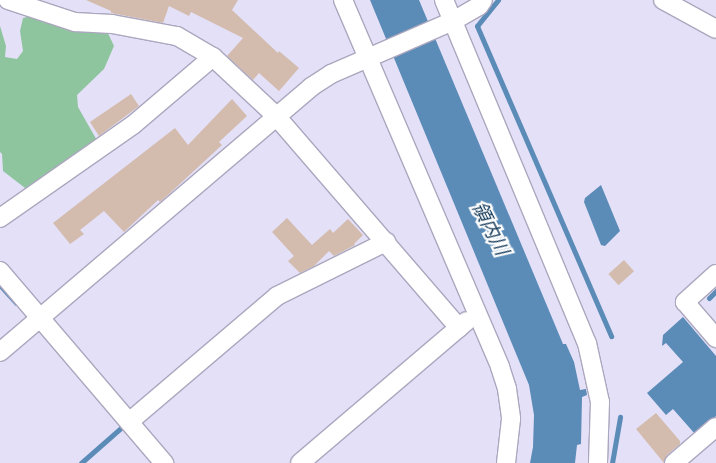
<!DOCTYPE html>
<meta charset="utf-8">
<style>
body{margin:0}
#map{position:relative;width:716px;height:463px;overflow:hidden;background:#e4e0f8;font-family:Lato,"Noto Sans JP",sans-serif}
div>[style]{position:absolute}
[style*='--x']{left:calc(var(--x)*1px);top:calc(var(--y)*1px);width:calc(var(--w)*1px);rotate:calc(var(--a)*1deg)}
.green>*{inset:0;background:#8fc59e}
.water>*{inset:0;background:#5b8bb7}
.stream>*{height:5px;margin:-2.5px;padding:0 2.5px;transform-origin:2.5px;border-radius:2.5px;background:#5b8bb7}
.building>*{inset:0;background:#d3bcad;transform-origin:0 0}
.roads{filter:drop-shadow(1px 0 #aba7be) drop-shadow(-1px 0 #aba7be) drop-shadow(0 1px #aba7be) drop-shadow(0 -1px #aba7be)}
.street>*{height:18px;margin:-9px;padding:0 9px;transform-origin:9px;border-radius:9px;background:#fff}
span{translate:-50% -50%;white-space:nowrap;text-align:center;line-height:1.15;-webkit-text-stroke:4.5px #fff;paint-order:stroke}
.water-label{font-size:19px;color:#153a59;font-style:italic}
</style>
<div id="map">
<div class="green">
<i style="clip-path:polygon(31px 16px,106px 29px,114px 46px,104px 69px,77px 95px,78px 107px,99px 144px,29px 191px,3px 171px,2px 154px,0 152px,0 26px,6px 46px,5px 57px,17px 59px,23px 51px,20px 31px,23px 18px)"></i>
</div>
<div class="water">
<i style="clip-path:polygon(370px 0,419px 0,563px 344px,566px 344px,574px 362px,580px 390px,586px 389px,587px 395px,582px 397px,581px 444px,577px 445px,575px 463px,530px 463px,533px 447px,534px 415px,529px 385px)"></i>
<i style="clip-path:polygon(601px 185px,620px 231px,605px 246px,601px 245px,584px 202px,585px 198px)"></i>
<i style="clip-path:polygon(683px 317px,716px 356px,716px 416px,695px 434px,673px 409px,666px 415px,647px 393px,683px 362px,666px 343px,662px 346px,663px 335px)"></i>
</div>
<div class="stream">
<i style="--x:498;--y:0;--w:33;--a:129"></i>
<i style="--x:477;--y:26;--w:338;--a:66.6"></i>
<i style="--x:0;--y:285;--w:24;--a:48"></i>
<i style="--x:709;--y:298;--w:10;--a:-45"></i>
<i style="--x:81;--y:463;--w:55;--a:-41.3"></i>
<i style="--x:612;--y:463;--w:47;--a:-80.1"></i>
</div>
<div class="building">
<i style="clip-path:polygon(86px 0,238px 0,232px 10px,278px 53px,279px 51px,299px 68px,279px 91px,259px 73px,253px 80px,227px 56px,243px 38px,191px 12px,189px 16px,169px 6px,163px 23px,111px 13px,111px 11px)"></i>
<i style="clip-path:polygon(131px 94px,139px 106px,99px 136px,90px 122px)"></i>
<i style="clip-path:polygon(232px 99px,247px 116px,219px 142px,222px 145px,169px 194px,160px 202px,158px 200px,124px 232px,104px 211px,80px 230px,84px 234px,70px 244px,53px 223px,175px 128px,188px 145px)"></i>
<i style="clip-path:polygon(287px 218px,312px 245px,330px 229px,333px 233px,348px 219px,363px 235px,354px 244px,355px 245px,334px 256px,329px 251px,314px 266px,300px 273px,288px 261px,294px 256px,272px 232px)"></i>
<i style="left:624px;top:260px;width:15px;height:21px;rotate:48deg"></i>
<i style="clip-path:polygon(656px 413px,680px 441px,680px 444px,667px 455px,664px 463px,636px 429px)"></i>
</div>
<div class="roads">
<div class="street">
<i style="--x:8;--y:0;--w:71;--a:18.2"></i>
<i style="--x:75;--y:22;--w:37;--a:3"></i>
<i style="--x:112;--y:24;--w:66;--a:10.5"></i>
<i style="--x:177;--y:36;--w:42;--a:30.3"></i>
<i style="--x:213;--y:57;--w:86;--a:43.1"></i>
<i style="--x:276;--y:116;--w:280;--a:49.2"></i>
<i style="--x:343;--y:0;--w:399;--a:66.8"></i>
<i style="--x:500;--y:367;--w:23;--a:72"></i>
<i style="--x:507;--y:389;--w:30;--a:82"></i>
<i style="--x:511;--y:419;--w:44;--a:96.5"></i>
<i style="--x:444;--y:0;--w:372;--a:67.4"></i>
<i style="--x:587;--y:343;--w:60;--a:77.6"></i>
<i style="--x:600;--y:402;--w:61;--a:91.9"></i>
<i style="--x:663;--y:0;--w:60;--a:28.7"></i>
<i style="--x:0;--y:218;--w:162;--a:-35"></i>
<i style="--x:133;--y:125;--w:105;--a:-40.4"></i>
<i style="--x:0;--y:271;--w:253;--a:49.5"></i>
<i style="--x:716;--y:274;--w:42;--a:137.9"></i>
<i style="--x:685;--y:302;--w:48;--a:49.3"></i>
<i style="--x:0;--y:352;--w:409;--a:-40.4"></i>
<i style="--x:311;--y:87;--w:24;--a:-33"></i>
<i style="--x:331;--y:74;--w:133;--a:-23.5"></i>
<i style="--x:453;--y:21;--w:30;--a:-30"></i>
<i style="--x:479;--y:6;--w:7;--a:-56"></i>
<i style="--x:129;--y:422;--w:194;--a:-40.4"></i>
<i style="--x:277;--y:296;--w:122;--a:-26.4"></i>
<i style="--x:300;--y:463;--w:219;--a:-40.4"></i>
<i style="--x:674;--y:463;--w:55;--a:-40.6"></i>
</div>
</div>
<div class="water-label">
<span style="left:491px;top:228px;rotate:63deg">領内川</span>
</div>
</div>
